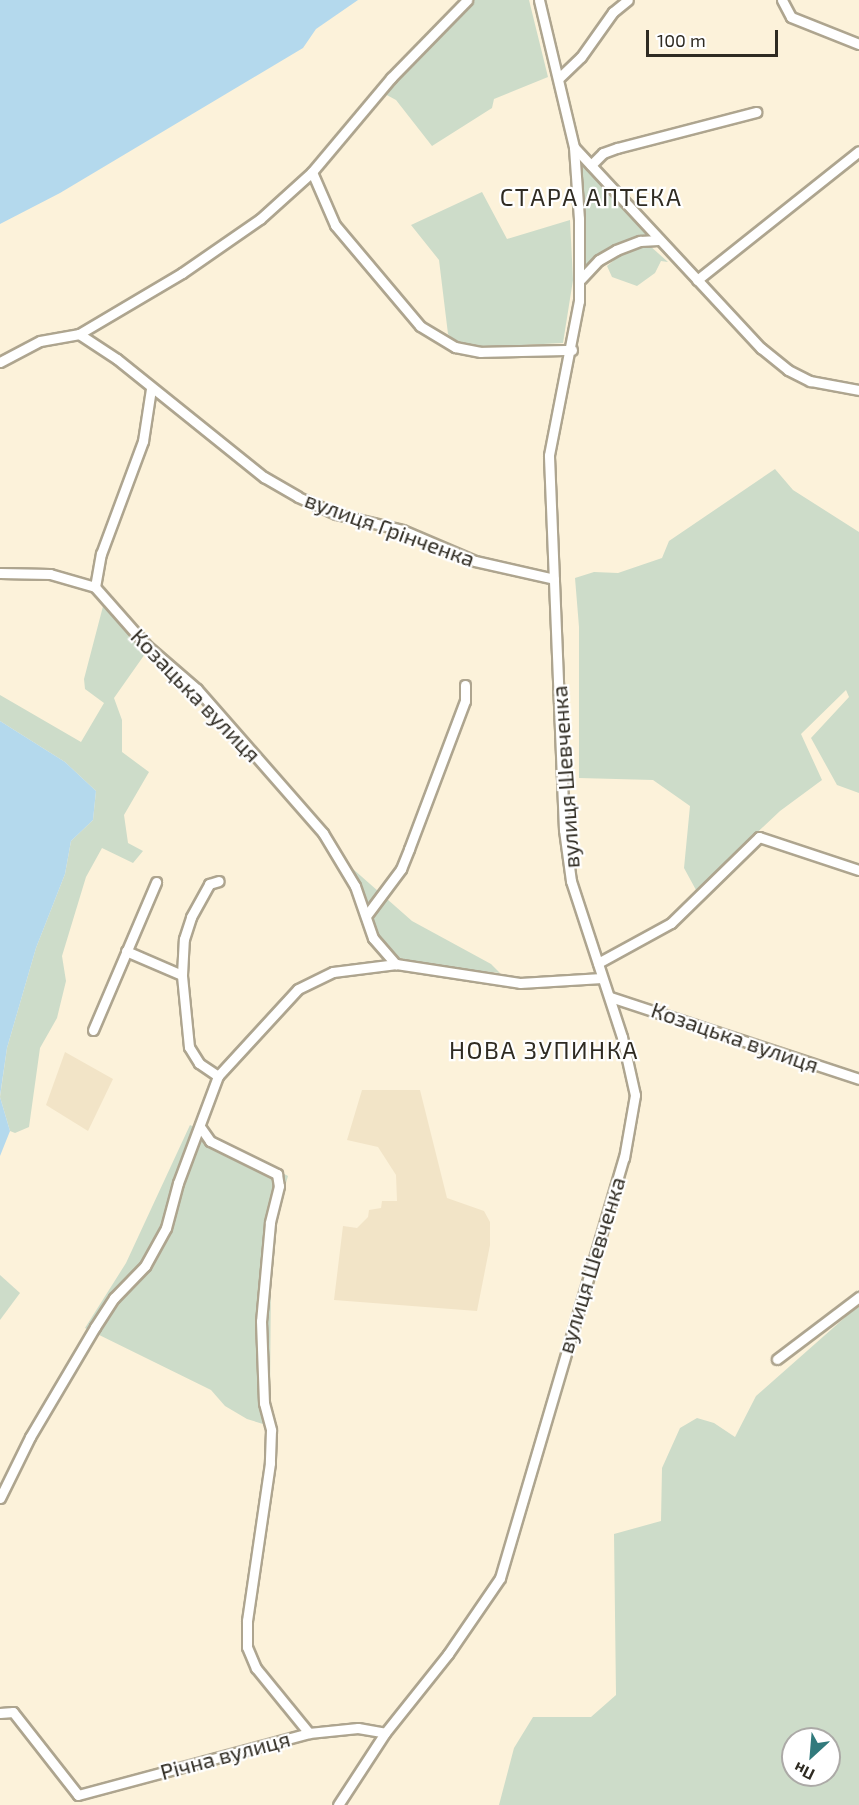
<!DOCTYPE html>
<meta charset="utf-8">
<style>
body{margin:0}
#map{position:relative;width:859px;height:1805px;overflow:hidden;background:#fcf2da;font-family:"Exo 2",sans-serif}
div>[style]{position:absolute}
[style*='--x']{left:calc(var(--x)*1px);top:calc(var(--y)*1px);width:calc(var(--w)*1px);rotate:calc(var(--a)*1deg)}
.built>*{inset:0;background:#f2e4c7}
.green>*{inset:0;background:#cddcc9}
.water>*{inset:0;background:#b4d9ed}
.roads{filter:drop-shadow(2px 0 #aea58f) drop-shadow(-2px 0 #aea58f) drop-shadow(0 2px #aea58f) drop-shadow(0 -2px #aea58f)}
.minor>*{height:9px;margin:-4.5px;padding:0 4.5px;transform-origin:4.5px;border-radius:4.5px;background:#fff}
span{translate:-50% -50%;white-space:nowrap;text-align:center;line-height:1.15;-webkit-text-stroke:4.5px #fff;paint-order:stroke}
.street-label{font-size:22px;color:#2f2b22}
.neighbourhood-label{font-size:24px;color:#2f2b22;letter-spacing:1.5px}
.north{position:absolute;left:781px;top:1727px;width:60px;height:60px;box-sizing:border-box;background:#fff;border:2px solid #acaaa7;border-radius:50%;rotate:206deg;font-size:16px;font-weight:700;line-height:24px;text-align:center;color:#2f2b22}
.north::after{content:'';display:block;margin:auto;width:21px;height:27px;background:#317a7c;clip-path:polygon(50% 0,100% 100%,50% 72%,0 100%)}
.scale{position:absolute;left:646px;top:30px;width:132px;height:27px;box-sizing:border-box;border:3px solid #2f2b22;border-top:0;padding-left:8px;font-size:18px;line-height:21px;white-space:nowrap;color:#2f2b22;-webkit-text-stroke:4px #fff;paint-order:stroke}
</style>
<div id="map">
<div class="built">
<i style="clip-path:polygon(65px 1052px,113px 1079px,88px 1131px,46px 1105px)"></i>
<i style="clip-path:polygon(362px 1090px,420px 1090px,447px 1198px,484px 1211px,490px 1222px,490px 1245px,477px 1311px,334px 1300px,343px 1226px,357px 1228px,368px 1217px,369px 1210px,381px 1208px,382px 1201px,397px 1201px,396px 1175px,378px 1147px,347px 1140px)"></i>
</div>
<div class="green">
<i style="clip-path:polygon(471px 0,529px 0,548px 77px,494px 99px,492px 108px,432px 146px,396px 100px,383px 93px,442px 36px)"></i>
<i style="clip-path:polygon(580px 159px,647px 234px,610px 247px,585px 266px)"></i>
<i style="clip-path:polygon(482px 192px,507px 239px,570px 220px,573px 280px,563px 343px,481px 347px,454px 340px,448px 334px,439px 260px,411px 225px)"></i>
<i style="clip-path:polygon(649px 245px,668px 262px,661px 261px,655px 273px,637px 286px,612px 277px,607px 266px,619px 256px)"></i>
<i style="clip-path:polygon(775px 469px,793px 490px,859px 532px,859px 793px,837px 785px,811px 738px,849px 697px,846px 690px,801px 734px,822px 780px,780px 811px,696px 890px,684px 868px,690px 806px,653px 780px,579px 778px,579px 627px,575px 578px,594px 572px,618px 573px,662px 558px,669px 541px)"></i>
<i style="clip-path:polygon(107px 591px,152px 644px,114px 698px,122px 720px,122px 752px,149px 772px,124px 815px,128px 843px,143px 851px,133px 863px,102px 848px,86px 877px,62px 956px,66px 981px,57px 1018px,40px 1048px,29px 1127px,15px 1133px,10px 1131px,0 1097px,7px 1048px,36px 948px,65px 874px,71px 841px,93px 820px,96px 791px,65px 762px,0 721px,0 695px,81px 742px,104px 703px,85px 689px,84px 679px)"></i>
<i style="clip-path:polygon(353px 869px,412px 921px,491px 964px,500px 973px,431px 966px,392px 956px,373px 933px)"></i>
<i style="clip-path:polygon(190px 1125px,288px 1176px,275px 1222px,271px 1272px,270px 1397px,276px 1428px,247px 1419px,225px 1406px,211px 1390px,85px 1328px,126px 1263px)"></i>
<i style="clip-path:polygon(0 1275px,20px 1293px,0 1320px)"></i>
<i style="clip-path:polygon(evenodd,859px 1305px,859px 1805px,499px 1805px,514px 1748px,533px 1717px,591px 1717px,616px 1695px,614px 1534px,661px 1521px,662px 1468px,680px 1428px,697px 1418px,714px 1423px,735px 1437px,756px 1396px,859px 1305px,793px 1739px,829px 1739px,829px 1775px,793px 1775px,793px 1739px)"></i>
</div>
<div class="water">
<i style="clip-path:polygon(0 0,358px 0,316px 29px,303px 48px,60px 193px,0 224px)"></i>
<i style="clip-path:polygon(0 721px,65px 762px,96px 791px,93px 820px,71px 841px,65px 874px,36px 948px,7px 1048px,0 1096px)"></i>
<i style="clip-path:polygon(0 1097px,10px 1131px,0 1156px)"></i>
</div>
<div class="roads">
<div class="minor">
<i style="--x:782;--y:0;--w:19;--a:62"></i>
<i style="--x:791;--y:17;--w:73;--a:21.7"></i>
<i style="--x:559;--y:78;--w:30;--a:-44"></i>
<i style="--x:581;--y:57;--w:55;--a:-54.6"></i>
<i style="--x:613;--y:12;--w:19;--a:-39"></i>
<i style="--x:574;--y:147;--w:275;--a:47.1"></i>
<i style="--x:761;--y:348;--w:35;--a:39"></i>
<i style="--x:788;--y:370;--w:25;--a:27"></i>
<i style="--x:810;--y:381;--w:50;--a:10.4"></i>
<i style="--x:591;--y:165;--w:17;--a:-45"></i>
<i style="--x:603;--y:153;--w:15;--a:-20"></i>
<i style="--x:617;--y:148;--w:144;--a:-14.5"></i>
<i style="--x:312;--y:172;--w:58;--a:66.5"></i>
<i style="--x:335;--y:225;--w:132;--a:49.9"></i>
<i style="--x:420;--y:326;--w:41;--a:31"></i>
<i style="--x:455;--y:347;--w:26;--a:11"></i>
<i style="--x:481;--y:352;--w:91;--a:-1.3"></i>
<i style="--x:581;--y:279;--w:26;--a:-47"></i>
<i style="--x:599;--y:260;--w:20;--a:-30"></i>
<i style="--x:616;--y:250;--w:26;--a:-21"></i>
<i style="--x:640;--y:241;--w:18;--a:-3"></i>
<i style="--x:697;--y:280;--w:207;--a:-38.5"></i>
<i style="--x:79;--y:334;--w:45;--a:33.3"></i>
<i style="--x:117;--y:359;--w:189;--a:38.8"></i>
<i style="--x:264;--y:477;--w:39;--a:30"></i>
<i style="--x:298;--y:497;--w:42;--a:24.1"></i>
<i style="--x:336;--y:514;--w:68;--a:13.6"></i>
<i style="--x:402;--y:530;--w:79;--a:23"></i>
<i style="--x:475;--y:561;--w:81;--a:12.8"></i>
<i style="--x:0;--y:362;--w:45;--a:-27.7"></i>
<i style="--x:40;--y:341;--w:40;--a:-10"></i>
<i style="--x:79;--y:334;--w:120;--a:-30.6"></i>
<i style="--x:182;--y:273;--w:95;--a:-34.7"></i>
<i style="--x:260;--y:219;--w:70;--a:-42.1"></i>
<i style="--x:312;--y:172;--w:123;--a:-50"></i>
<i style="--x:391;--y:78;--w:109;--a:-45.7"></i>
<i style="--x:0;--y:573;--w:50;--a:1.1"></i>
<i style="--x:50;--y:574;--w:47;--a:16.1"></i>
<i style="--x:95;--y:587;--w:79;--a:48.6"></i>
<i style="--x:147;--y:646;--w:66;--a:40.7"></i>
<i style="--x:197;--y:689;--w:191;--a:48.8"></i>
<i style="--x:323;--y:833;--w:62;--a:58.9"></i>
<i style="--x:355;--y:886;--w:55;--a:70.9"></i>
<i style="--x:373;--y:938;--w:35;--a:49"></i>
<i style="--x:396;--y:964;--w:125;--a:8.7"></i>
<i style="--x:520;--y:983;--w:82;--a:-3.5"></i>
<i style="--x:95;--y:587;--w:34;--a:-80"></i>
<i style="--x:101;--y:554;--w:121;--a:-69.6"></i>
<i style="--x:143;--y:441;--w:53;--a:-81.3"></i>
<i style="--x:366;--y:916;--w:59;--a:-53.3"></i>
<i style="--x:401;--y:869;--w:22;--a:-68"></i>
<i style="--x:409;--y:849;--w:158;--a:-69.3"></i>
<i style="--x:465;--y:701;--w:16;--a:-90"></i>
<i style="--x:126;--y:951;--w:61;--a:23.2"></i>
<i style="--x:598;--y:963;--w:83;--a:-28.7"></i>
<i style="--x:671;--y:923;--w:123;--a:-44.3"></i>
<i style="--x:759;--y:837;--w:105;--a:18.3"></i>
<i style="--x:610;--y:997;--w:262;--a:18.2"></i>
<i style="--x:93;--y:1030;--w:161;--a:-66.9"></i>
<i style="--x:218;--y:1076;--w:118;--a:-47.4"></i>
<i style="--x:298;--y:989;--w:39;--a:-26"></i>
<i style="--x:333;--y:972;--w:64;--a:-7.2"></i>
<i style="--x:201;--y:1128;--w:16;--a:55"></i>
<i style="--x:210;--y:1141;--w:75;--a:26.2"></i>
<i style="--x:277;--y:1174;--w:12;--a:81"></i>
<i style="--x:279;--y:1186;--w:38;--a:104"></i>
<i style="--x:270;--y:1223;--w:98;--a:95.2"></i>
<i style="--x:261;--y:1321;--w:82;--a:87.9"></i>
<i style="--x:264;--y:1403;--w:28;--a:75"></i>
<i style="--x:271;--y:1430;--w:33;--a:92"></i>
<i style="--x:270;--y:1463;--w:160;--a:98.3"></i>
<i style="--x:247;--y:1621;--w:26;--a:90"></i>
<i style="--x:247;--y:1647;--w:23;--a:67"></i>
<i style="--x:256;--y:1668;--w:84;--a:50.8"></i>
<i style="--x:777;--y:1359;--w:103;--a:-37.1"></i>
<i style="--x:0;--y:1498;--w:68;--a:-63.8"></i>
<i style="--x:30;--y:1437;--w:128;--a:-59.4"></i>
<i style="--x:95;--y:1327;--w:35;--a:-57"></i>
<i style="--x:114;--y:1298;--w:45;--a:-45.9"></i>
<i style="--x:145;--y:1266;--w:43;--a:-61.1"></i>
<i style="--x:166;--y:1228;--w:47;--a:-75.1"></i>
<i style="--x:178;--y:1183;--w:114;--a:-69.5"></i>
<i style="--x:218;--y:1076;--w:23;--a:-146"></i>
<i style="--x:199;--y:1063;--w:19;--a:-122"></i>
<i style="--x:189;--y:1047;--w:72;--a:-95.6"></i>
<i style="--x:182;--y:975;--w:36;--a:-87"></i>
<i style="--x:184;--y:939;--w:23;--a:-72"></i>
<i style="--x:191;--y:917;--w:38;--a:-61"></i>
<i style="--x:209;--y:884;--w:10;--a:-17"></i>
<i style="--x:0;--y:1713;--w:13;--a:-4"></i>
<i style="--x:13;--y:1712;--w:105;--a:51.9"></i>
<i style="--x:78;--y:1795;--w:239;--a:-15"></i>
<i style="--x:309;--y:1733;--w:49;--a:-5.8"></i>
<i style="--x:358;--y:1728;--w:27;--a:10"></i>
<i style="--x:338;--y:1805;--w:86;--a:-56.9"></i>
<i style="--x:385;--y:1733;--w:101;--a:-51.4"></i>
<i style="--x:448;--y:1654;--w:92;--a:-55.6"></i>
<i style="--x:500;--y:1578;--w:438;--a:-73.6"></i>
<i style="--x:624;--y:1158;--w:64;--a:-80.1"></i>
<i style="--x:635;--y:1095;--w:59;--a:-102.6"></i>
<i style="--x:622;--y:1037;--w:164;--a:-108.1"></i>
<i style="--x:571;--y:881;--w:51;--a:-97.8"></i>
<i style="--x:564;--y:830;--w:375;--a:-92.3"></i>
<i style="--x:549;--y:455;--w:157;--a:-79"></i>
<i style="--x:579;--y:301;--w:82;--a:-90"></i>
<i style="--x:579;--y:219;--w:72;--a:-94"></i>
<i style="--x:574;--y:147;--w:151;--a:-103.4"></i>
</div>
</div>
<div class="street-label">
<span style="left:390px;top:529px;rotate:20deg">вулиця Грінченка</span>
<span style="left:196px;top:695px;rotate:46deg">Козацька вулиця</span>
<span style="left:565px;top:777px;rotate:-94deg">вулиця Шевченка</span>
<span style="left:735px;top:1037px;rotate:19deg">Козацька вулиця</span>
<span style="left:591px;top:1265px;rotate:-73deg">вулиця Шевченка</span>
<span style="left:225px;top:1755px;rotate:-15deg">Річна вулиця</span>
</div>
<div class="neighbourhood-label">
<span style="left:591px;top:197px">СТАРА АПТЕКА</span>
<span style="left:544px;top:1050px">НОВА ЗУПИНКА</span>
</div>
<div class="north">Пн</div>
<div class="scale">100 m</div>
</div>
